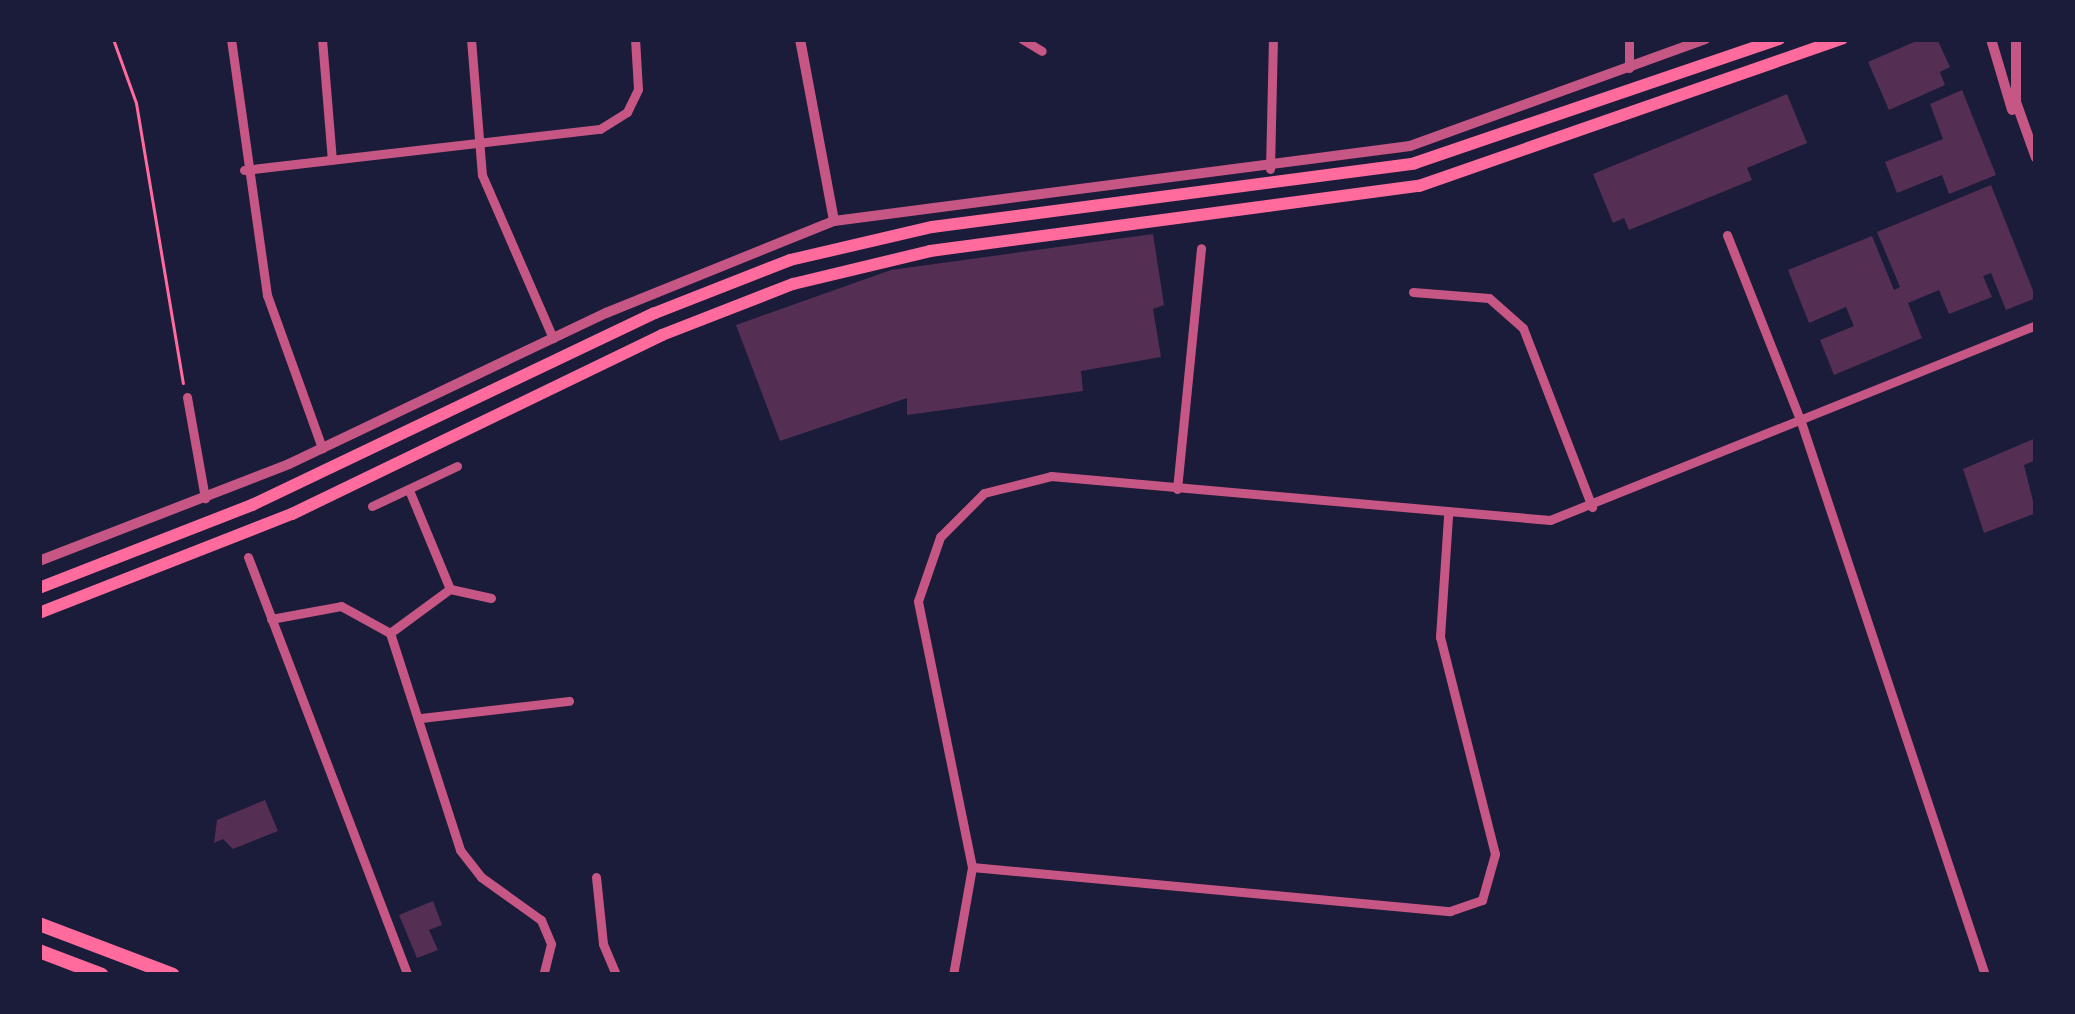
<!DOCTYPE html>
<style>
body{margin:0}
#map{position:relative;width:2075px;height:1014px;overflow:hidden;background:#1b1b3a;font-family:Figtree,sans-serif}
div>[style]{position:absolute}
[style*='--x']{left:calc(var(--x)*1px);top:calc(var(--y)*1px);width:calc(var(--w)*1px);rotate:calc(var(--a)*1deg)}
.building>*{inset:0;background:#542f53}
.path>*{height:3px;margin:-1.5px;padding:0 1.5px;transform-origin:1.5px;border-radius:1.5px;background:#ff6b9d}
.minor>*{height:9px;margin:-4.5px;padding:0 4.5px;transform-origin:4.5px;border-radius:4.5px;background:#c65784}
.tertiary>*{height:10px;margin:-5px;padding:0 5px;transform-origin:5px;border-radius:5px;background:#c65784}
.secondary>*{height:12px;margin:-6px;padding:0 6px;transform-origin:6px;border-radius:6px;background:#ff6b9d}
.primary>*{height:14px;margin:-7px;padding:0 7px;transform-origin:7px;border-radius:7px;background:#ff6b9d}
span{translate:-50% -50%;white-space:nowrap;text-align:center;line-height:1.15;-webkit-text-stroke:12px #1b1b3a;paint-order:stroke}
.frame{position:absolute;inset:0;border:42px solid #1b1b3a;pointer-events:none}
</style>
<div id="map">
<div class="building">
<i style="clip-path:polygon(1921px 39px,1937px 39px,1950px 67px,1940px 72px,1945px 85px,1889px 110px,1868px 62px)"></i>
<i style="clip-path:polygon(1962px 90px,1996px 175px,1949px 194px,1942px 175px,1897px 193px,1885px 162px,1943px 139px,1930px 104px)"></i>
<i style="clip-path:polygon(1787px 94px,1807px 143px,1747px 168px,1752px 180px,1629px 230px,1624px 218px,1613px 223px,1593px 174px)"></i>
<i style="clip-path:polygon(1991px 185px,2036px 298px,2006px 310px,1991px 273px,1983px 276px,1992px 297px,1949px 314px,1939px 290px,1908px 303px,1922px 338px,1834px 375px,1820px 340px,1854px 326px,1846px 307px,1809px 323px,1788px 270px,1872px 236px,1894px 290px,1900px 287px,1877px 232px)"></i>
<i style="clip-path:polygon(1153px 234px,1164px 305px,1153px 309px,1161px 357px,1081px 371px,1083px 391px,907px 415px,907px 398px,780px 441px,736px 325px,891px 270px)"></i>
<i style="clip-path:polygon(2036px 438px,2036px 460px,2024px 465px,2036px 513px,1984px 533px,1963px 469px)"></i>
<i style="clip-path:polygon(265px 800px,278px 831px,233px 849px,223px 839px,214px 843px,217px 820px)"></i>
<i style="clip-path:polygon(433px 901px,442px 925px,429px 930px,438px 950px,417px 958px,399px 915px)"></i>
</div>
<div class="path">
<i style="--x:113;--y:39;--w:68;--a:70.2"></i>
<i style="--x:136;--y:103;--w:284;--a:80.5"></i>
</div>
<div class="minor">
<i style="--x:231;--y:39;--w:259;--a:82"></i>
<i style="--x:267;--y:295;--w:163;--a:70.2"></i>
<i style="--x:322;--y:39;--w:121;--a:85.3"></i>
<i style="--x:471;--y:39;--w:136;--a:85.4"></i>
<i style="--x:482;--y:175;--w:178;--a:66.5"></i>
<i style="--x:1022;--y:39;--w:23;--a:31"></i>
<i style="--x:1629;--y:39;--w:29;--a:90"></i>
<i style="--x:1270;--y:169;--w:130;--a:-88.7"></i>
<i style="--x:244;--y:170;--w:358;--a:-6.6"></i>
<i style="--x:600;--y:129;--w:32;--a:-32"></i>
<i style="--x:627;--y:112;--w:25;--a:-64"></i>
<i style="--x:638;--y:89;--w:50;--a:-93.4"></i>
<i style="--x:1727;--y:235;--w:198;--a:68.4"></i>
<i style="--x:1800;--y:419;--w:586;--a:71.6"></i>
<i style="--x:1413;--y:292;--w:76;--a:4.5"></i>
<i style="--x:1489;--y:298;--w:45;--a:41.4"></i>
<i style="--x:1523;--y:328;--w:192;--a:68.9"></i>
<i style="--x:187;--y:397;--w:103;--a:79.9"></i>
<i style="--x:1177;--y:489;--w:242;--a:-84.3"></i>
<i style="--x:372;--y:506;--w:94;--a:-25.2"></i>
<i style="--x:248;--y:557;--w:448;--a:69.1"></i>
<i style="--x:450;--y:589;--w:42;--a:12.4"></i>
<i style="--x:271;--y:619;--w:71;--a:-10.5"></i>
<i style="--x:341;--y:606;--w:56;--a:28.9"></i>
<i style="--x:390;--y:633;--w:228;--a:72.1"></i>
<i style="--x:460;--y:850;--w:34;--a:52"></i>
<i style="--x:481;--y:877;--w:74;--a:35.6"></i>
<i style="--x:541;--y:920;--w:26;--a:67"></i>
<i style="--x:551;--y:944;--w:32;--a:104"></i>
<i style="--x:390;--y:633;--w:74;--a:-36.3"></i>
<i style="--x:450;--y:589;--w:107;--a:-112.5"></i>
<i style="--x:421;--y:718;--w:149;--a:-6.6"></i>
<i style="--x:972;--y:867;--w:480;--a:5.3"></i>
<i style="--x:1450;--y:911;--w:34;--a:-19"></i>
<i style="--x:1482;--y:900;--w:48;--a:-74.2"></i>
<i style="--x:1495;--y:854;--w:224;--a:-104.2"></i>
<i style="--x:1440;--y:637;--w:122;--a:-86.2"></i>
<i style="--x:596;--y:877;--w:67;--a:84"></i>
<i style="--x:603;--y:944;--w:34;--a:67"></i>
<i style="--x:953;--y:975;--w:110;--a:-80"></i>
<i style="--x:972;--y:867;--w:271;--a:-101.5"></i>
<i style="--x:918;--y:601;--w:68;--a:-71"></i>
<i style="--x:940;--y:537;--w:62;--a:-45"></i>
<i style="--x:984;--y:493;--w:69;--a:-14.2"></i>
<i style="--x:1051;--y:476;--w:501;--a:5.04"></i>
<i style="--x:1550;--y:520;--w:524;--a:-21.86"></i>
</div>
<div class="tertiary">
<i style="--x:800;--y:39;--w:185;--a:79.4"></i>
<i style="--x:1991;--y:39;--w:74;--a:73.5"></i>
<i style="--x:2016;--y:39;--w:63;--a:90"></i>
<i style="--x:2016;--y:102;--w:59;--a:70.3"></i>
<i style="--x:39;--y:561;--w:268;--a:-21.2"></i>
<i style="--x:289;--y:464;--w:351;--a:-25.5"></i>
<i style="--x:606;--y:313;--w:246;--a:-22"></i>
<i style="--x:834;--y:221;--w:581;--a:-7.42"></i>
<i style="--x:1410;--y:146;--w:314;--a:-19.9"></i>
</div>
<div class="secondary">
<i style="--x:39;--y:588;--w:229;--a:-21.3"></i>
<i style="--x:252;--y:505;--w:446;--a:-25.5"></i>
<i style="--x:655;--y:313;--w:145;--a:-21.4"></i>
<i style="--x:790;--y:260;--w:146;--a:-13.1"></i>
<i style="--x:932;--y:227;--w:487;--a:-7.5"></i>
<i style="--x:1415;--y:163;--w:385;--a:-18.8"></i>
<i style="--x:39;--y:613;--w:272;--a:-21.4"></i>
<i style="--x:292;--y:514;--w:411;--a:-25.8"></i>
<i style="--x:662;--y:335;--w:141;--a:-21.3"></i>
<i style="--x:793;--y:284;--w:141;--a:-13.5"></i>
<i style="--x:930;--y:251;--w:493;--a:-7.6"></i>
<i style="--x:1419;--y:186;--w:448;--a:-19.2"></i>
</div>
<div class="primary">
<i style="--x:39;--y:924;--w:143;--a:20.8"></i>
<i style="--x:39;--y:951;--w:67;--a:20.9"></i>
</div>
<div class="frame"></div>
</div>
